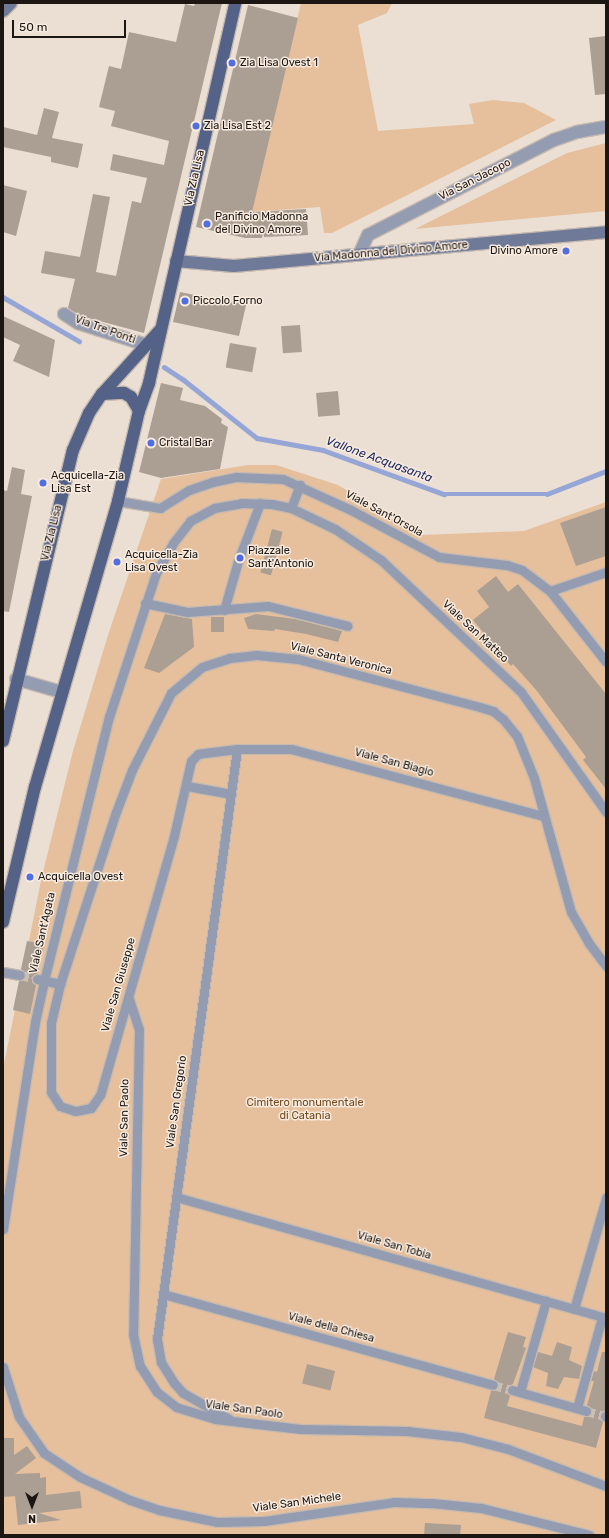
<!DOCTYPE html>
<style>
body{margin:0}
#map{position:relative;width:609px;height:1538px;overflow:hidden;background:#ebded2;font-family:Rubik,sans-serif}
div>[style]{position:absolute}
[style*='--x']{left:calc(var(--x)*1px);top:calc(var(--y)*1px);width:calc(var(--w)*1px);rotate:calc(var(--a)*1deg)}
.green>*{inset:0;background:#e6bf9c}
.stream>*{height:4.5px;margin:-2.25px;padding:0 2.25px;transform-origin:2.25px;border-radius:2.25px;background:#95a6d6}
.building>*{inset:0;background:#ab9f94;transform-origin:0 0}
.pedestrian-tunnel>*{height:9px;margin-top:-4.5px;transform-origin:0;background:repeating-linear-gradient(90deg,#ccc0b5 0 9px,transparent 0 13.5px)}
.roads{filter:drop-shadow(1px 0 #c6baaf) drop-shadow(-1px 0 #c6baaf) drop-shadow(0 1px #c6baaf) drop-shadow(0 -1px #c6baaf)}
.pedestrian>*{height:9px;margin:-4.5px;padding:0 4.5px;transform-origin:4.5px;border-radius:4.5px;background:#949cb1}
.minor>*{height:12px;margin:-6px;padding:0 6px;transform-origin:6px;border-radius:6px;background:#949cb1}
.secondary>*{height:12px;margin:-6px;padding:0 6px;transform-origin:6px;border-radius:6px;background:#6f7a99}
.primary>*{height:12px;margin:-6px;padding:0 6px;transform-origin:6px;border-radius:6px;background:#556288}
.dots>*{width:11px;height:11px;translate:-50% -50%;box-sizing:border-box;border:2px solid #f8ebdf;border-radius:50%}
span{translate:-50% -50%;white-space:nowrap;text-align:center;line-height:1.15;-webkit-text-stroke:3px #f8ebdf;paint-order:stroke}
.poi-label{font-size:11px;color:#1b1612}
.left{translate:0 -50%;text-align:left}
.right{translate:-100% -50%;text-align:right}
.street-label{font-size:11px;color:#1b1612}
.park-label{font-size:11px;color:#74491d}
.water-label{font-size:12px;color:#1d2a64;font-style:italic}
.frame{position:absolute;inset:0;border:4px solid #1b1612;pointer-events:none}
.north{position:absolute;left:12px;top:1486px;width:40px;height:40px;-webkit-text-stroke:3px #f8ebdf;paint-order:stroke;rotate:180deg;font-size:11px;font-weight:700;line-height:16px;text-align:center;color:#1b1612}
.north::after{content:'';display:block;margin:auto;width:14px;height:18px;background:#1b1612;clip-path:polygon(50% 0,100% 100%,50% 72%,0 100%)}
.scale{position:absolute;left:12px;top:20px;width:114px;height:18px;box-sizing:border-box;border:2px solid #1b1612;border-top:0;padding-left:5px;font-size:12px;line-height:14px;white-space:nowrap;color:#1b1612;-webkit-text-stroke:3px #f8ebdf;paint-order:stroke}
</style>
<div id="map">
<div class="green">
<i style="clip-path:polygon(301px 3px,392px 3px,387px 13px,358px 25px,378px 131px,474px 124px,469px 104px,493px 100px,524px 103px,556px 120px,332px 233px,324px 233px,320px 207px,251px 212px)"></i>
<i style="clip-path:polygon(606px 143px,606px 211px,415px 229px,567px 153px)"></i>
<i style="clip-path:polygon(248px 465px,276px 465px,338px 485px,353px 494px,361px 502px,422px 535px,524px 531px,606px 502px,606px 1535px,3px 1535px,3px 1069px,42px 876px,73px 751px,108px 635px,161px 479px)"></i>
</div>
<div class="stream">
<i style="--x:3;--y:297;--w:88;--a:30.1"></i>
<i style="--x:164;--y:367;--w:24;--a:33"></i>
<i style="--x:184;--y:380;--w:93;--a:38.5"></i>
<i style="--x:257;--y:438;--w:67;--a:10.3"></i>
<i style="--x:323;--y:450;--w:129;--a:20"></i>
<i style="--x:444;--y:494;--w:103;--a:0"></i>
<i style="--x:547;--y:494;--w:63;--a:-21.3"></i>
</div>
<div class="building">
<i style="clip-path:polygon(195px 3px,222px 3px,144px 333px,81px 316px,68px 308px,75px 279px,41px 273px,45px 251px,80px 257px,93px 194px,110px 197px,96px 272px,116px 276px,132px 201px,141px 203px,147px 178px,110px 170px,113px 154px,164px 165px,169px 141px,111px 126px,115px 111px,99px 107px,109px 66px,121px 69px,129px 32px,176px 42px,185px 4px,194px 6px)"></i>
<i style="clip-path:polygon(248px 5px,298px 18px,252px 212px,306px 209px,308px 235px,264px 237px,263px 232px,262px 238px,245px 238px,196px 227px)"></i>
<i style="clip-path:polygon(606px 36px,606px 94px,595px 95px,589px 38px)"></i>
<i style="clip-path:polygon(44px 108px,59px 112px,52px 138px,83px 144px,78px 168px,51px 162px,51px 157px,3px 147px,3px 127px,37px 135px)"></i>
<i style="clip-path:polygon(3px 185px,27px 191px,16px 236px,3px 232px)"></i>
<i style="clip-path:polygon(180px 292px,234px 303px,247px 301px,239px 336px,173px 322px)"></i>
<i style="clip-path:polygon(3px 316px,55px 340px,49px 377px,13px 361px,20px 345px,3px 337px)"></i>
<i style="left:300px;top:325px;width:27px;height:19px;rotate:86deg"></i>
<i style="left:230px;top:343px;width:27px;height:25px;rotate:10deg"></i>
<i style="clip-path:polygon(161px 383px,183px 388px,180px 400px,205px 406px,222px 419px,221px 423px,228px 427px,220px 469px,161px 478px,139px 472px)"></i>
<i style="left:338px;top:391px;width:24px;height:22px;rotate:85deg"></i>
<i style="clip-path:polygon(12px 467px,25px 470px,21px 494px,32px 496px,9px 612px,3px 611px,3px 490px,7px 491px)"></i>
<i style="clip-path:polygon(606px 507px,606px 556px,576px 566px,560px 523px)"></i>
<i style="left:272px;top:529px;width:11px;height:45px;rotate:15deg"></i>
<i style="clip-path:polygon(496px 576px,508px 592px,518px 584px,606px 694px,606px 789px,583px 760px,586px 757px,537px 691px,513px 664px,511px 666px,473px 620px,489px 607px,477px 591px)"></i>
<i style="clip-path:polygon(165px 614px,192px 619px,194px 647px,159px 673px,144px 668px)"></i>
<i style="clip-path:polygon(256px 614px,295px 619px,342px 631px,338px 642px,306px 634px,275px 629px,274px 631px,248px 629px,244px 618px)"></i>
<i style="left:211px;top:617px;width:13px;height:15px"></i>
<i style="clip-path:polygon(27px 941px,44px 944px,38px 973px,31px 978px,36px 985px,30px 1014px,13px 1010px,19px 981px,26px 976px,21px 969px)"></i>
<i style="clip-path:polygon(508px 1332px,526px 1337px,523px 1347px,526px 1348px,513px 1384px,506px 1388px,510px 1396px,507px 1406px,582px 1426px,584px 1417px,592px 1412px,587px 1405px,594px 1381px,591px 1381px,594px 1371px,597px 1372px,602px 1352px,606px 1352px,606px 1410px,599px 1414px,603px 1422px,596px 1448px,484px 1418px,491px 1391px,499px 1387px,494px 1379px)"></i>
<i style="clip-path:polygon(557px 1342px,572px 1347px,569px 1360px,582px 1366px,579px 1379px,564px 1377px,558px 1389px,546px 1386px,548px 1373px,533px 1367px,538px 1352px,552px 1356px)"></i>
<i style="left:307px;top:1364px;width:29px;height:20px;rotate:14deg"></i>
<i style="clip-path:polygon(3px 1438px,14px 1438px,14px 1455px,27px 1446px,36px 1458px,15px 1474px,40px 1473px,40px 1478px,46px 1477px,46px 1495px,80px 1491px,82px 1508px,39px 1513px,61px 1520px,18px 1525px,15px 1496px,3px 1497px)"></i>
<i style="clip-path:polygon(425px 1523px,461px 1525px,460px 1535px,424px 1535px)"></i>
</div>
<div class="pedestrian-tunnel">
<i style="--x:20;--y:975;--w:17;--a:13"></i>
<i style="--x:493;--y:1385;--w:20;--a:15"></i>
<i style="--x:586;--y:1411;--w:20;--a:15"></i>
</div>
<div class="roads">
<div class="pedestrian">
<i style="--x:118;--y:501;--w:43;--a:9.5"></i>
<i style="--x:160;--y:508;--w:34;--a:-32"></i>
<i style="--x:189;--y:490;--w:24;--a:-19"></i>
<i style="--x:212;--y:482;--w:25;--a:-12"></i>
<i style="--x:236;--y:477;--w:47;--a:2.4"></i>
<i style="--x:283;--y:479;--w:75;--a:24.5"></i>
<i style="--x:351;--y:510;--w:100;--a:28.1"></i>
<i style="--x:439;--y:557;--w:68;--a:6.7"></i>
<i style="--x:507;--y:565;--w:16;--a:18"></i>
<i style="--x:522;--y:570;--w:35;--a:37"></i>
<i style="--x:550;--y:591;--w:90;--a:51.7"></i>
<i style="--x:291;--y:508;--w:49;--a:25.5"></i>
<i style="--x:335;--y:529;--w:55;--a:34"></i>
<i style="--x:381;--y:560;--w:192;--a:43.3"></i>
<i style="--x:521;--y:692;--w:147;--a:54.7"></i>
<i style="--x:550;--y:591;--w:59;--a:-18.7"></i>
<i style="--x:145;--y:603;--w:43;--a:12.1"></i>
<i style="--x:187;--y:612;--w:81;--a:-4.2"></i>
<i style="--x:268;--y:606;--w:82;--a:14"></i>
<i style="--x:224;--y:610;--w:51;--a:-74.1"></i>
<i style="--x:238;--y:561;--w:62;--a:-69.2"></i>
<i style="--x:187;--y:786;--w:45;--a:10.3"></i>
<i style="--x:543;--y:816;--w:261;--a:-165.1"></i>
<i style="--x:291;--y:749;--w:54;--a:180"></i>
<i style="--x:237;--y:749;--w:39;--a:173"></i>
<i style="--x:198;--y:754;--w:10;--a:135"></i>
<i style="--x:191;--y:761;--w:77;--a:102.8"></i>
<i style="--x:174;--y:836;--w:269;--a:105.9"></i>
<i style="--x:100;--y:1095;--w:16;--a:125"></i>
<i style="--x:91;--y:1108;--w:16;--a:169"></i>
<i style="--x:75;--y:1111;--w:16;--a:-162"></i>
<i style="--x:60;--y:1106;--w:17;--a:-123"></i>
<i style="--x:51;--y:1092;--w:69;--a:-90"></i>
<i style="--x:51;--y:1023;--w:40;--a:-77"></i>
<i style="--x:60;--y:984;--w:181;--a:-72"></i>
<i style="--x:116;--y:812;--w:45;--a:-69.1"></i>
<i style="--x:132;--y:770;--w:86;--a:-63.1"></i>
<i style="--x:171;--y:693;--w:40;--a:-40"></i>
<i style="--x:202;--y:667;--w:28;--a:-18"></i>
<i style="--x:229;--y:658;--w:28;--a:-6"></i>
<i style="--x:257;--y:655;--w:41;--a:5.6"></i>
<i style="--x:298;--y:659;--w:188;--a:14.8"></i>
<i style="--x:480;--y:707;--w:14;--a:17"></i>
<i style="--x:493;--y:711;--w:13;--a:39"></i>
<i style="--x:503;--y:719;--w:22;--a:51"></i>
<i style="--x:517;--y:736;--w:45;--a:68"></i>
<i style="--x:534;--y:778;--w:139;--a:74.6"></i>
<i style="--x:571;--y:912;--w:34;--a:60"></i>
<i style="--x:588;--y:942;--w:30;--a:53"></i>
<i style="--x:3;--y:972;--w:17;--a:10"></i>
<i style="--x:37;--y:979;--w:24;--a:12"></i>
<i style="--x:129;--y:999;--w:32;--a:72"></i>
<i style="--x:139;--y:1029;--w:305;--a:91.1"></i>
<i style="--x:133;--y:1334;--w:33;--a:78"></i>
<i style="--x:140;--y:1366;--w:31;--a:57"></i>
<i style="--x:157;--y:1392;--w:24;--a:38"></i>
<i style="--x:176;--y:1407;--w:41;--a:17.1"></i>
<i style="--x:215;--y:1419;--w:86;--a:6.7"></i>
<i style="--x:300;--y:1429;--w:107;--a:1.1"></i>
<i style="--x:407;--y:1431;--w:54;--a:6.3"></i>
<i style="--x:461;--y:1437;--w:49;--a:14.3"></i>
<i style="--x:508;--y:1449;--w:105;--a:20.7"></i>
<i style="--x:176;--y:1197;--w:447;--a:15.7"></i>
<i style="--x:3;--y:1229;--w:209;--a:-81.2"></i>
<i style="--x:35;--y:1022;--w:42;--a:-77.6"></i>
<i style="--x:44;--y:981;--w:272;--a:-76.2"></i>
<i style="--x:109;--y:717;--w:151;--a:-71.9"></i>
<i style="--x:156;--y:573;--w:34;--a:-60"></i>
<i style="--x:173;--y:543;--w:28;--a:-52"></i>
<i style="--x:190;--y:521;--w:27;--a:-28"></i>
<i style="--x:214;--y:508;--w:27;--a:-10"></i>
<i style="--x:241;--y:503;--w:31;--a:2"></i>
<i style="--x:272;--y:504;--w:19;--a:12"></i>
<i style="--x:291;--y:508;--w:25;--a:-69"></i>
<i style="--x:163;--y:1294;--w:342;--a:15.4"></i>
<i style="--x:574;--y:1309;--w:116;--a:-73.9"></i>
<i style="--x:3;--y:1367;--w:52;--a:72.3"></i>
<i style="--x:19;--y:1417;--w:44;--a:55.2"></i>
<i style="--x:44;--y:1453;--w:43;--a:33.7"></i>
<i style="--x:80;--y:1477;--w:55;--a:24.7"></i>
<i style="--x:130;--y:1500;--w:31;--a:19"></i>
<i style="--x:159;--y:1510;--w:59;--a:11.7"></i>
<i style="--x:217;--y:1522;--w:47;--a:-1.2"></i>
<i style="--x:264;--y:1521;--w:131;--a:-8.3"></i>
<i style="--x:394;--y:1502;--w:38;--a:2"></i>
<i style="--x:432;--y:1503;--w:49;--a:5.8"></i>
<i style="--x:481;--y:1508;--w:111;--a:14"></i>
<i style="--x:512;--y:1390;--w:77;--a:15.8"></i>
<i style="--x:520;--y:1392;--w:95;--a:-74.1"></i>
<i style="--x:577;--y:1408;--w:94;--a:-74.6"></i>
<i style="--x:605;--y:1416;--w:1;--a:45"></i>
<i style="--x:229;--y:1419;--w:53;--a:-150.5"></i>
<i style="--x:183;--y:1393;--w:13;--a:-132"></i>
<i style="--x:174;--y:1383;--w:25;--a:-122"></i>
<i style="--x:161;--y:1362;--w:23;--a:-100"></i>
<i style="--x:157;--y:1339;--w:595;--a:-82.28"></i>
</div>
<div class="minor">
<i style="--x:359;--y:255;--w:22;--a:-66"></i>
<i style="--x:368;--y:235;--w:209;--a:-27.1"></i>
<i style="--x:554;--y:140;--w:24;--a:-19"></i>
<i style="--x:577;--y:132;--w:29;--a:-10"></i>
<i style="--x:64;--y:314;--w:17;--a:33"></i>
<i style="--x:78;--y:323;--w:71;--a:17.9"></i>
<i style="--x:16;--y:679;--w:47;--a:16.1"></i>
</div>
<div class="secondary">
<i style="--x:3;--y:11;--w:11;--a:-45"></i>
<i style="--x:176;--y:261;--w:58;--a:4.9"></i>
<i style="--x:234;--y:266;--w:374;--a:-5.2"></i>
</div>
<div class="primary">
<i style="--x:102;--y:394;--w:22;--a:-3"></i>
<i style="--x:124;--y:393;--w:8;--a:30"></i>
<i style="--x:131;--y:397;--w:16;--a:60"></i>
<i style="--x:3;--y:741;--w:299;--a:-76.5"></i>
<i style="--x:73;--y:450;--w:40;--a:-66.6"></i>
<i style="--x:89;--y:413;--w:23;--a:-56"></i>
<i style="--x:102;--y:394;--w:86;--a:-47.8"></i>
<i style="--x:3;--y:922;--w:139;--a:-76.7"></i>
<i style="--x:35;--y:787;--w:298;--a:-73.8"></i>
<i style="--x:118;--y:501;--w:92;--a:-76.9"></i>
<i style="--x:139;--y:411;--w:30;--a:-70"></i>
<i style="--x:149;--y:383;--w:390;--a:-77.2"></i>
</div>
</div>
<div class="dots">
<i style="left:232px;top:63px;background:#526ee3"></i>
<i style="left:196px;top:126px;background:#526ee3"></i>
<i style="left:207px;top:224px;background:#526ee3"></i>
<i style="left:566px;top:251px;background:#526ee3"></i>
<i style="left:185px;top:301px;background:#526ee3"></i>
<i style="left:151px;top:443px;background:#526ee3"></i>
<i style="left:43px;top:483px;background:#526ee3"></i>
<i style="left:240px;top:558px;background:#526ee3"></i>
<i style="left:117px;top:562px;background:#526ee3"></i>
<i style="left:30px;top:877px;background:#526ee3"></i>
</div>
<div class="poi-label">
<span class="left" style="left:240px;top:63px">Zia Lisa Ovest 1</span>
<span class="left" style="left:204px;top:126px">Zia Lisa Est 2</span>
<span class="left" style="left:215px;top:224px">Panificio Madonna<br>del Divino Amore</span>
<span class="right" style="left:558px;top:251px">Divino Amore</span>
<span class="left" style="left:193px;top:301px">Piccolo Forno</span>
<span class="left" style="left:159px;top:443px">Cristal Bar</span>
<span class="left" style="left:51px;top:483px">Acquicella-Zia<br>Lisa Est</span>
<span class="left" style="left:248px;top:558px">Piazzale<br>Sant'Antonio</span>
<span class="left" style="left:125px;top:562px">Acquicella-Zia<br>Lisa Ovest</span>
<span class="left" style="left:38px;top:877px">Acquicella Ovest</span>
</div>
<div class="street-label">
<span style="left:195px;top:178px;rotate:-77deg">Via Zia Lisa</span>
<span style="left:475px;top:180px;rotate:-27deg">Via San Jacopo</span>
<span style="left:391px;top:252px;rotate:-5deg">Via Madonna del Divino Amore</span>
<span style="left:105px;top:330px;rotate:20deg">Via Tre Ponti</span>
<span style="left:384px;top:514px;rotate:28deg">Viale Sant'Orsola</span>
<span style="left:52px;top:533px;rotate:-76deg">Via Zia Lisa</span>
<span style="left:475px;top:632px;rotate:43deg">Viale San Matteo</span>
<span style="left:341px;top:659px;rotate:14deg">Viale Santa Veronica</span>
<span style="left:394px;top:763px;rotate:15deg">Viale San Biagio</span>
<span style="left:43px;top:933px;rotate:-77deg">Viale Sant'Agata</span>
<span style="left:119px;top:985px;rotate:-74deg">Viale San Giuseppe</span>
<span style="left:177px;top:1102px;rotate:-82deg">Viale San Gregorio</span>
<span style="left:125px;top:1118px;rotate:-89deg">Viale San Paolo</span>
<span style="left:394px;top:1246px;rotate:16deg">Viale San Tobia</span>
<span style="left:331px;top:1328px;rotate:15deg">Viale della Chiesa</span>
<span style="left:244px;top:1410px;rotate:8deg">Viale San Paolo</span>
<span style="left:297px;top:1503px;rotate:-8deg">Viale San Michele</span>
</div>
<div class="park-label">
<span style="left:305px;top:1110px">Cimitero monumentale<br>di Catania</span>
</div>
<div class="water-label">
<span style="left:379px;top:460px;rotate:20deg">Vallone Acquasanta</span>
</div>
<div class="frame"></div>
<div class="north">N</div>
<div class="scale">50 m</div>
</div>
